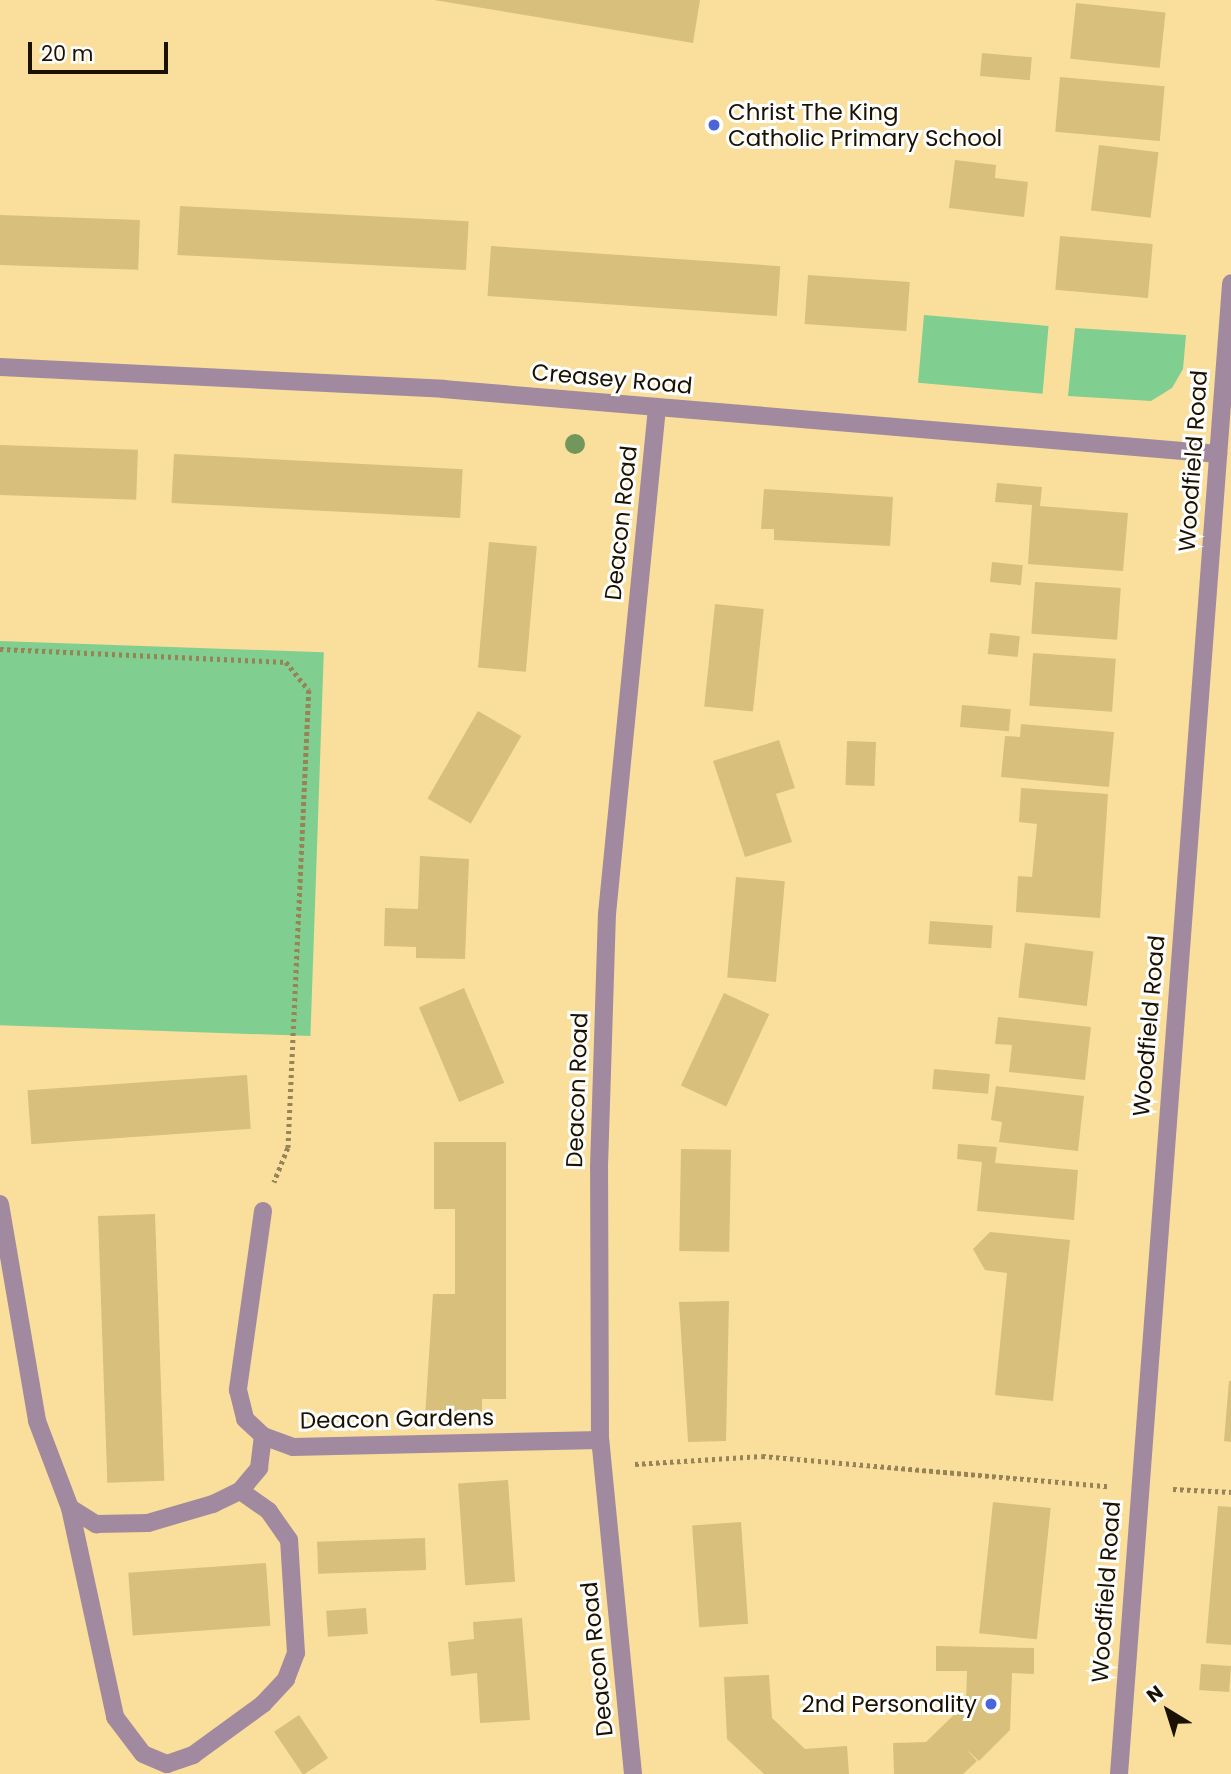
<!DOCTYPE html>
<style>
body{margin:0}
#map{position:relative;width:1231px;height:1774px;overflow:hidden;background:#f9df9b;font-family:Poppins,sans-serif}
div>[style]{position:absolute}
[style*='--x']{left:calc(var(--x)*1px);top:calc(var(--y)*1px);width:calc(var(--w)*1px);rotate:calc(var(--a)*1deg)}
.green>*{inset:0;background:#81ce91;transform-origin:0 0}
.building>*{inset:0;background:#d8bf7c;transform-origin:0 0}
.path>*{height:4.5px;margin-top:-2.25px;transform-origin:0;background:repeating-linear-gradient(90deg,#968356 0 3.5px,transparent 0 7px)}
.service>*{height:18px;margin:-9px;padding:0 9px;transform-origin:9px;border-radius:9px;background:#a18a9f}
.minor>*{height:18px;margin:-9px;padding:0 9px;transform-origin:9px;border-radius:9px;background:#a18a9f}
.trees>*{width:20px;height:20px;margin:-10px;border-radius:50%;background:#73965b}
.dots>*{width:19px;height:19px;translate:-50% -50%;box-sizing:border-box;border:4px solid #fff;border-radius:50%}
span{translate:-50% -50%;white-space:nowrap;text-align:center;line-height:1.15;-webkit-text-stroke:6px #fff;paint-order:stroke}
.poi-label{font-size:23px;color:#1b1100}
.left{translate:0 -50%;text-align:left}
.right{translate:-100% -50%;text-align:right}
.street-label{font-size:23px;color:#1b1100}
.north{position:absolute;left:1133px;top:1676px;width:70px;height:70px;-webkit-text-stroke:5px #fff;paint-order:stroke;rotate:322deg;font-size:19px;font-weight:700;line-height:28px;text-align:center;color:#1b1100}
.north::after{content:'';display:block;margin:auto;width:24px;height:32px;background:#1b1100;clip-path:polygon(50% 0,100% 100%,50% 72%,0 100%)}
.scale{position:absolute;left:28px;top:42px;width:140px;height:32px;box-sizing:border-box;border:4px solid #1b1100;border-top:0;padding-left:9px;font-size:21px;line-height:24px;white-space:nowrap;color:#1b1100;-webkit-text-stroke:5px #fff;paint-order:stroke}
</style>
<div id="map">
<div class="green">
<i style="left:924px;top:315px;width:125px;height:68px;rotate:5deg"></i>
<i style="clip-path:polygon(1075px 328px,1186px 335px,1183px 369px,1172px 388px,1151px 401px,1068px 396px)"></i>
<i style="left:0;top:641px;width:324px;height:384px;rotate:2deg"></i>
</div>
<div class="building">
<i style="clip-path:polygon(434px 0,700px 0,693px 43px)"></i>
<i style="left:1076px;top:3px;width:90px;height:56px;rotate:6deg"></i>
<i style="left:982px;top:53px;width:50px;height:23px;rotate:5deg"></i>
<i style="left:1060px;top:77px;width:105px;height:55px;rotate:5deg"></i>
<i style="left:1099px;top:145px;width:60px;height:66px;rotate:7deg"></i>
<i style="clip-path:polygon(955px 160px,996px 165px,995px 178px,1028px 182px,1024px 217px,949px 208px)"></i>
<i style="left:180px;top:206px;width:289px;height:49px;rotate:3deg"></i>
<i style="left:0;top:215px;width:140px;height:50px;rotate:2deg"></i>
<i style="left:1060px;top:236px;width:93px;height:54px;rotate:5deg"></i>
<i style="left:491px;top:246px;width:290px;height:50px;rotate:4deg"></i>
<i style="left:808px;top:275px;width:102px;height:49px;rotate:4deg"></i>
<i style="left:0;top:445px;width:138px;height:50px;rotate:2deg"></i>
<i style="left:174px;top:454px;width:289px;height:49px;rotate:3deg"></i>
<i style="clip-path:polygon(997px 483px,1042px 487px,1040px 506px,1128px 513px,1123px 571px,1028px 564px,1032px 505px,995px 502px)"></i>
<i style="clip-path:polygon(764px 489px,893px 497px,890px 546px,774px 540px,774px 529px,761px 529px)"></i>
<i style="left:489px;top:542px;width:48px;height:126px;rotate:5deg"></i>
<i style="left:992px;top:562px;width:31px;height:20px;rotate:6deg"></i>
<i style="left:1035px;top:582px;width:86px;height:52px;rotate:4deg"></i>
<i style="left:715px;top:604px;width:49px;height:103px;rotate:6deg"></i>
<i style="left:990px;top:633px;width:30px;height:21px;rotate:6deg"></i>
<i style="left:1033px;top:653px;width:83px;height:53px;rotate:4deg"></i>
<i style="left:962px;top:705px;width:49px;height:22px;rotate:5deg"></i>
<i style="left:478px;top:711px;width:50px;height:101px;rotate:30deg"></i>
<i style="clip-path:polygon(1021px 724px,1114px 732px,1109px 787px,1001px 777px,1005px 736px,1020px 737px)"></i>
<i style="clip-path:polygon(779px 740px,795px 788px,776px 794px,792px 842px,745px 857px,713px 761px)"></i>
<i style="left:847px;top:741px;width:29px;height:44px;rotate:2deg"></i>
<i style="clip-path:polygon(1021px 788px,1108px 794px,1100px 918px,1016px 912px,1018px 876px,1032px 877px,1037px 824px,1019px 822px)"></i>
<i style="clip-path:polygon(420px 856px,469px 859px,465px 959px,416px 958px,416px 947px,384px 946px,385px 908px,418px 909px)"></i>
<i style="left:736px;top:877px;width:49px;height:101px;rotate:5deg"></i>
<i style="left:930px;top:921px;width:63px;height:23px;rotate:4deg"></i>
<i style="left:1025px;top:943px;width:69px;height:55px;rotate:7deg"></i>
<i style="left:464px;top:988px;width:103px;height:49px;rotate:67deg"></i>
<i style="left:724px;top:993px;width:50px;height:102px;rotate:25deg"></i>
<i style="clip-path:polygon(998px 1017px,1091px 1027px,1085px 1080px,1009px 1072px,1012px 1045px,995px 1044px)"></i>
<i style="left:934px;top:1069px;width:56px;height:20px;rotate:5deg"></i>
<i style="left:247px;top:1075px;width:54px;height:220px;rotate:86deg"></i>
<i style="clip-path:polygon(996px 1086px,1084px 1096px,1078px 1151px,999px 1142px,1002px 1122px,991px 1120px)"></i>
<i style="clip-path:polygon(434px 1142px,506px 1142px,506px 1399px,482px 1399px,482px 1417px,425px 1417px,433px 1294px,455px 1294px,455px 1209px,434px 1209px)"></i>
<i style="clip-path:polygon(958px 1144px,997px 1147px,995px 1163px,1078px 1170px,1074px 1220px,977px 1211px,982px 1162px,957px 1159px)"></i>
<i style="left:681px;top:1149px;width:50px;height:102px;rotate:1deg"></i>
<i style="left:155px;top:1214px;width:267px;height:57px;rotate:88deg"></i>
<i style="clip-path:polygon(990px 1232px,1070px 1240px,1053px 1401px,995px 1395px,1007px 1273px,985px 1270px,973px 1249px)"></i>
<i style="clip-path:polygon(729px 1301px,726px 1441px,688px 1442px,679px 1302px)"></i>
<i style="clip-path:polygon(1229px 1381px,1231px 1381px,1231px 1442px,1224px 1441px)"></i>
<i style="left:508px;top:1480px;width:102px;height:50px;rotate:86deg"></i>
<i style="left:993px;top:1502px;width:58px;height:132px;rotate:6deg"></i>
<i style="clip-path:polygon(1218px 1506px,1231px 1507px,1231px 1645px,1206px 1643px)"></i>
<i style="left:741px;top:1522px;width:102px;height:49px;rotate:86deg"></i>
<i style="left:425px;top:1538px;width:32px;height:108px;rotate:88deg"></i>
<i style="left:266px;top:1563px;width:63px;height:138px;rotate:86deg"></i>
<i style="left:366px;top:1608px;width:26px;height:40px;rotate:86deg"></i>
<i style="clip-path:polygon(522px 1618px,530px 1720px,480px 1723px,477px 1673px,451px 1676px,448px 1642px,474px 1639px,473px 1622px)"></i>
<i style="clip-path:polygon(936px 1646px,1034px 1648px,1034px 1674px,1012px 1673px,1010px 1730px,979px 1761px,966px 1749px,977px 1761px,963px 1774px,894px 1774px,893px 1743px,926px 1742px,966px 1703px,967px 1671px,936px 1671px)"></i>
<i style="left:1201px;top:1664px;width:30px;height:26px;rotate:4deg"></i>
<i style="clip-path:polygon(769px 1675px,772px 1718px,805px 1749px,847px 1746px,849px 1774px,764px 1774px,727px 1739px,724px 1677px)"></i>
<i style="left:299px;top:1715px;width:52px;height:30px;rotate:56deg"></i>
</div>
<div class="path">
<i style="--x:0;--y:649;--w:286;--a:2.6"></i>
<i style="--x:286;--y:662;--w:36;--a:51"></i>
<i style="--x:309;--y:690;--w:458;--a:92.6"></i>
<i style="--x:288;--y:1148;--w:37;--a:112"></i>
<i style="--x:635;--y:1464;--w:127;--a:-3.6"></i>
<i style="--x:762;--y:1456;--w:347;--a:5"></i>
<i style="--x:1173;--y:1489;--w:58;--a:3"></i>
</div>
<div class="service">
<i style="--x:0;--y:1204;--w:220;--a:80.3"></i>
<i style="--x:37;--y:1421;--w:93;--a:69.2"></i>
<i style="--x:70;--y:1508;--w:31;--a:32"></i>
<i style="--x:96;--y:1524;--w:52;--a:-1.1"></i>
<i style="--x:148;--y:1523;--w:68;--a:-16.3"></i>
<i style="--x:213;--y:1504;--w:30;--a:-26"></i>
<i style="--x:240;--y:1491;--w:30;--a:-50"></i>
<i style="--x:259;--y:1468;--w:32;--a:-83"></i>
<i style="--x:70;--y:1508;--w:214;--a:77.8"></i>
<i style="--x:115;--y:1717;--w:46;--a:52.9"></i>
<i style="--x:143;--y:1754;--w:26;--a:23"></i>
<i style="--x:167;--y:1764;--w:28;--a:-19"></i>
<i style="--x:193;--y:1755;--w:87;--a:-36.1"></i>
<i style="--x:263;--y:1704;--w:34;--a:-47"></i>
<i style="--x:286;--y:1679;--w:28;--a:-69"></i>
<i style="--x:296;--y:1653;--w:113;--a:-93.5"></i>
<i style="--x:289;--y:1540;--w:35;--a:-125"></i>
<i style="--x:269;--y:1511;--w:35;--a:-145"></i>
</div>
<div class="minor">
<i style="--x:0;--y:367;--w:444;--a:2.8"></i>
<i style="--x:443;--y:389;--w:778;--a:4.79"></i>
<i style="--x:263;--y:1211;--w:181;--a:98"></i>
<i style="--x:238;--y:1390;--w:30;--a:76"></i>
<i style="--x:245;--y:1419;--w:25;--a:43"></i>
<i style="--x:263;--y:1436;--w:32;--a:20"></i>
<i style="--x:293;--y:1447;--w:307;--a:-1.3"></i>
<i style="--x:633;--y:1774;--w:336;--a:-95.6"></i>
<i style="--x:600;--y:1440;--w:273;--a:-90.2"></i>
<i style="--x:599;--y:1167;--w:253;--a:-88.2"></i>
<i style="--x:607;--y:914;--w:508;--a:-84.36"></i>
<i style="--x:1119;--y:1774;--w:1495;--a:-85.7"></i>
</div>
<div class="trees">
<i style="left:575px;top:444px"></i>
</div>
<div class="dots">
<i style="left:714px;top:125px;background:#4a65d9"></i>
<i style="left:991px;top:1704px;background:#4a65d9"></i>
</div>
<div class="poi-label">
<span class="left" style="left:728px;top:125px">Christ The King<br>Catholic Primary School</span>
<span class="right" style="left:977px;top:1704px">2nd Personality</span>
</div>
<div class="street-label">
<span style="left:612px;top:379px;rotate:5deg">Creasey Road</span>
<span style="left:1193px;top:461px;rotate:-86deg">Woodfield Road</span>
<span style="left:621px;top:523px;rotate:-84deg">Deacon Road</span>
<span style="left:1149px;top:1026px;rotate:-85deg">Woodfield Road</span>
<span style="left:577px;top:1090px;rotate:-88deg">Deacon Road</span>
<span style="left:397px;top:1419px;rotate:-1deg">Deacon Gardens</span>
<span style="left:1106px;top:1592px;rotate:-86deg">Woodfield Road</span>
<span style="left:597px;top:1659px;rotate:-96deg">Deacon Road</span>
</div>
<div class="north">N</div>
<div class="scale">20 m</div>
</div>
